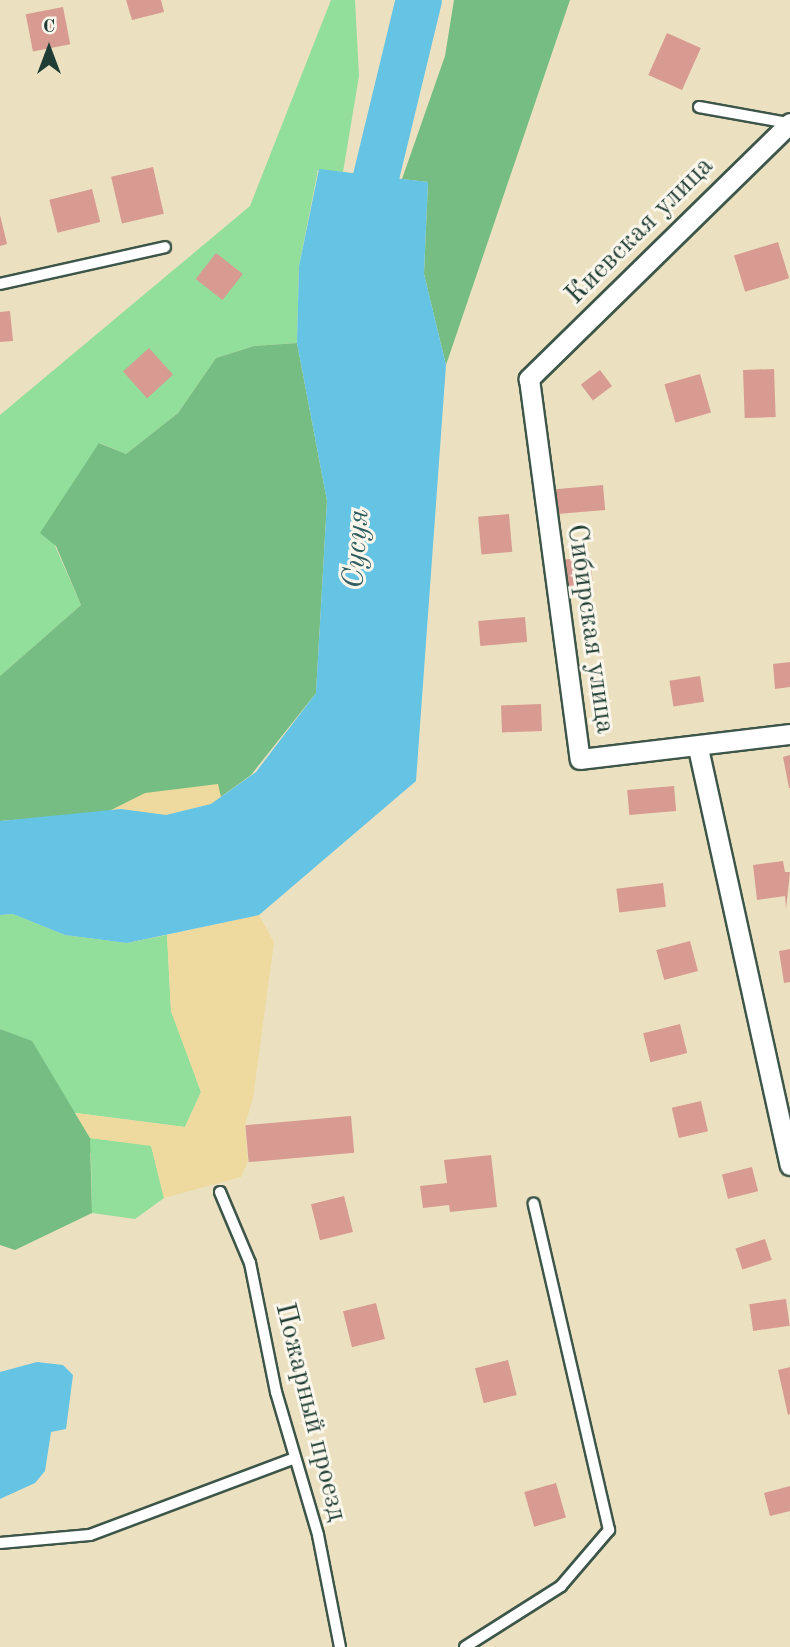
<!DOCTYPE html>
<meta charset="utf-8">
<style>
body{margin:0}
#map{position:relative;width:790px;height:1647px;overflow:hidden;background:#ebe1c0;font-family:"Old Standard TT",serif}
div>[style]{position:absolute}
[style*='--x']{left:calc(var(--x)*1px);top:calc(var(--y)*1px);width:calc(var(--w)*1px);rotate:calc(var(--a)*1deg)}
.green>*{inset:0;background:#92de9b}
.forest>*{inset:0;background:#75bd83}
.sand>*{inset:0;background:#eeda9e}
.water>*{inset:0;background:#65c3e3}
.river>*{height:46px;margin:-23px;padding:0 23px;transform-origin:23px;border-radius:23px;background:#65c3e3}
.building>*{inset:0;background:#d79b91;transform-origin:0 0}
.roads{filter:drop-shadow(2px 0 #3e5649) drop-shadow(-2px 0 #3e5649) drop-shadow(0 2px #3e5649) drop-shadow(0 -2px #3e5649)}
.service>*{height:10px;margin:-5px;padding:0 5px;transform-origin:5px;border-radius:5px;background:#fff}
.minor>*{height:19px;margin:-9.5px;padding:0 9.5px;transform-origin:9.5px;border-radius:9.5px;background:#fff}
span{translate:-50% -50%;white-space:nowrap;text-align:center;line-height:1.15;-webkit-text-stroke:6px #fbf7ec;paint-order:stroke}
.street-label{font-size:28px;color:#1f3d34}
.water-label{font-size:30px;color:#305e60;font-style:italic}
.north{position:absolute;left:14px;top:14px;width:70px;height:70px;-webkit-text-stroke:5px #fbf7ec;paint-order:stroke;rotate:0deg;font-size:19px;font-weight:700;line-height:28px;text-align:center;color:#1f3d34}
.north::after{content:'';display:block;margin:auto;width:24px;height:32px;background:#1f3d34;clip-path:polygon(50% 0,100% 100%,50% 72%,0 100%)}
</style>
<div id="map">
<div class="green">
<i style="clip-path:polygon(331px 0,355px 0,359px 76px,343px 172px,318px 170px,299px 266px,297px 343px,254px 346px,216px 358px,178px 413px,126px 454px,100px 443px,55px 546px,81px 605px,0 676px,0 415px,250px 206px)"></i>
<i style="clip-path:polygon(13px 914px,65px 935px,127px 943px,167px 935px,171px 1011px,201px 1092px,185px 1127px,76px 1113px,90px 1138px,151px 1145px,164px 1198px,135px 1219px,92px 1213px,91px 1154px,32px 1042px,0 1029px,0 915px)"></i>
</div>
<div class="forest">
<i style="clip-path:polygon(454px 0,570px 0,446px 365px,424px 274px,428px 182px,402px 179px,445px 56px)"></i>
<i style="clip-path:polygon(297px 343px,327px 501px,316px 693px,251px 775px,211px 804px,0 821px,0 676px,81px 605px,56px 546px,40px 533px,99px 443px,126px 454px,178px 413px,216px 358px,254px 346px)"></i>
<i style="clip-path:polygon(0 1029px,32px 1041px,90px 1138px,92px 1213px,15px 1250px,0 1245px)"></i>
</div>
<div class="sand">
<i style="clip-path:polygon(218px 784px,221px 797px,211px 804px,166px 815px,109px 811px,145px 793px)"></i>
<i style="clip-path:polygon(259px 915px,274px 942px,253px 1098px,245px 1125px,248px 1161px,241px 1177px,164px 1198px,151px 1146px,90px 1138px,75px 1113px,185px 1127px,201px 1092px,171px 1011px,167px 935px)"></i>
</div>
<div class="water">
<i style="clip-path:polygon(319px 169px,428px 182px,424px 274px,446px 365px,416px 781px,259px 915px,127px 943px,65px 935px,13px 914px,0 915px,0 821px,121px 809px,166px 815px,211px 804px,256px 772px,316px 693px,327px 501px,297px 343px,299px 266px)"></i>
<i style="clip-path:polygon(37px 1362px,63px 1365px,73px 1375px,66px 1429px,51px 1432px,45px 1471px,35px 1483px,0 1499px,0 1372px)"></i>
</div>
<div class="river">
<i style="--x:362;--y:235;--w:242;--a:-76.4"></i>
</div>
<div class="building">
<i style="clip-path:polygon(126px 0,161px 0,164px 12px,132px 20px)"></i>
<i style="left:63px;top:7px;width:38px;height:38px;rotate:79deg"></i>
<i style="left:667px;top:33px;width:37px;height:46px;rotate:24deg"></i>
<i style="left:153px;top:167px;width:48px;height:43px;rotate:77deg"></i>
<i style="left:92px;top:189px;width:34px;height:44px;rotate:76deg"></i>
<i style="clip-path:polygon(0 215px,7px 244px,0 246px)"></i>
<i style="left:778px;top:242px;width:38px;height:46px;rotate:73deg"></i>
<i style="left:216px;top:253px;width:34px;height:33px;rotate:38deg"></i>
<i style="clip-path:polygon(10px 311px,13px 341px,0 342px,0 312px)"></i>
<i style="left:149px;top:348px;width:36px;height:35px;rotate:48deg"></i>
<i style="left:774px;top:369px;width:48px;height:31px;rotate:88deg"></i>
<i style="left:600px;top:370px;width:20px;height:24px;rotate:53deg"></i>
<i style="left:700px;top:374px;width:40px;height:37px;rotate:74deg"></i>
<i style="left:603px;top:485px;width:25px;height:48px;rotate:85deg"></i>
<i style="left:509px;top:514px;width:38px;height:31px;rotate:85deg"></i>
<i style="left:590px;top:557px;width:36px;height:25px;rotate:84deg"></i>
<i style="left:525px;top:617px;width:25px;height:47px;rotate:85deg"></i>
<i style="clip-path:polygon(790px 662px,790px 687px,775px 689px,773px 664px)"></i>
<i style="left:700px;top:676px;width:26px;height:31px;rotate:81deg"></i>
<i style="left:541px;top:704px;width:27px;height:40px;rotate:88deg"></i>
<i style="clip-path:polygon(790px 755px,790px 788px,789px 788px,783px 757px)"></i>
<i style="left:674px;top:786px;width:25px;height:47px;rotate:85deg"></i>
<i style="clip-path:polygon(783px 861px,785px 872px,790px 872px,786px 909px,785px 896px,757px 900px,753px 865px)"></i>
<i style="left:663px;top:883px;width:24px;height:47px;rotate:83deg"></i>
<i style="left:690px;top:941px;width:31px;height:35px;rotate:75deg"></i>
<i style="clip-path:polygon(790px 949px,790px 982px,784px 983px,779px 951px)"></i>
<i style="left:680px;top:1024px;width:30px;height:38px;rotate:76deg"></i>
<i style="left:701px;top:1101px;width:31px;height:30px;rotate:77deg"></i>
<i style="left:351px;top:1116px;width:37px;height:106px;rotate:85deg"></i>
<i style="clip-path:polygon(491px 1155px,497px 1207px,450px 1212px,449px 1205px,423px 1208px,420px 1186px,447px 1183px,444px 1160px)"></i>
<i style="left:752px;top:1167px;width:25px;height:31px;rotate:76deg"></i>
<i style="left:344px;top:1196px;width:37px;height:34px;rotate:76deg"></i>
<i style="left:765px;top:1239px;width:22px;height:31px;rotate:72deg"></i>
<i style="left:786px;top:1299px;width:27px;height:37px;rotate:82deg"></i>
<i style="left:376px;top:1303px;width:37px;height:34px;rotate:76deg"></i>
<i style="left:508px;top:1360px;width:36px;height:34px;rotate:76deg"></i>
<i style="clip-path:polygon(790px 1367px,790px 1414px,788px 1415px,778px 1370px)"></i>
<i style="left:556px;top:1483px;width:36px;height:33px;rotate:74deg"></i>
<i style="clip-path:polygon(790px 1486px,790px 1511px,770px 1516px,764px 1493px)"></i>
</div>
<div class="roads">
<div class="service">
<i style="--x:699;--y:107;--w:90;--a:10.2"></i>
<i style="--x:0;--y:284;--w:169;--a:-12.6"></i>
<i style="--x:220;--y:1192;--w:77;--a:67.1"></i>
<i style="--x:250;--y:1263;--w:132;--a:78.6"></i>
<i style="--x:276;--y:1392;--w:149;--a:73.6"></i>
<i style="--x:318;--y:1535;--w:114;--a:78.9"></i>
<i style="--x:0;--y:1543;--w:90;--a:-5.1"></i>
<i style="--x:90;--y:1535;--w:219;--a:-20.6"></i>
<i style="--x:465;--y:1647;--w:114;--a:-32.4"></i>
<i style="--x:561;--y:1586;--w:74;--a:-49.4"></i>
<i style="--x:609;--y:1530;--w:335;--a:-103"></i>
</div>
<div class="minor">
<i style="--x:790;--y:123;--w:366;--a:135.6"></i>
<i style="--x:529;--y:379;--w:383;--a:82.4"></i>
<i style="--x:580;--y:759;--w:211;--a:-6.8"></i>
<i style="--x:698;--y:748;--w:427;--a:77.6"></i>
</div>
</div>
<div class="street-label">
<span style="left:640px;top:231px;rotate:-45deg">Киевская улица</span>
<span style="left:590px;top:629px;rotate:82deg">Сибирская улица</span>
<span style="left:310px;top:1412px;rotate:76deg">Пожарный проезд</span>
</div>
<div class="water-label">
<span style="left:357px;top:549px;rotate:-86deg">Сусуя</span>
</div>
<div class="north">С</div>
</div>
